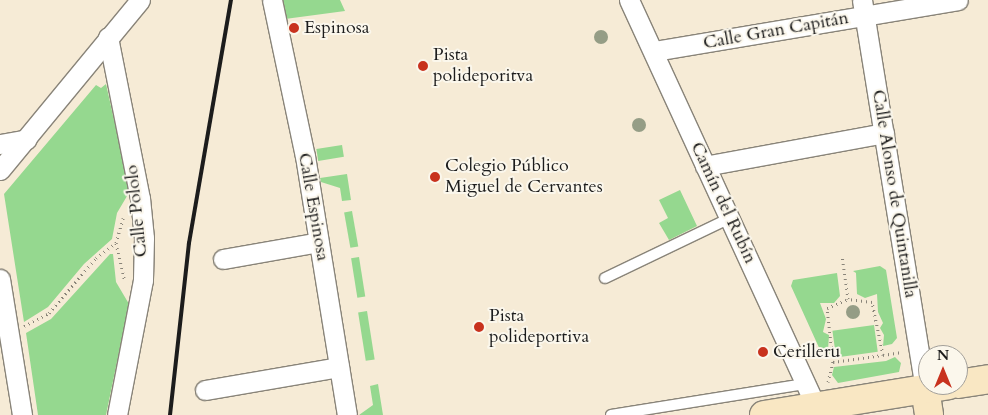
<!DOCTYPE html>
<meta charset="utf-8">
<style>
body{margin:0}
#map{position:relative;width:988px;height:415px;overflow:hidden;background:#f6ebd6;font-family:Cardo,serif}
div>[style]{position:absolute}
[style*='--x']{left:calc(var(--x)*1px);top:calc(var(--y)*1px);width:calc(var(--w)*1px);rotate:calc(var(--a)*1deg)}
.green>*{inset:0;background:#95d88f;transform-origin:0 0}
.path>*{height:3px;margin-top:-1.5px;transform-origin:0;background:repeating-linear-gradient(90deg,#898479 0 1px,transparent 0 5px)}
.roads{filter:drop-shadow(1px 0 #898479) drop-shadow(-1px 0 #898479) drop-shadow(0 1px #898479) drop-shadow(0 -1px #898479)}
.lane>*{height:10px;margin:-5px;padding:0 5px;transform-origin:5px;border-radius:5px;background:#fff}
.street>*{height:19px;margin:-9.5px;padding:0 9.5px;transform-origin:9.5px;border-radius:9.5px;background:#fff}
.secondary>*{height:28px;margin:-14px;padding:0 14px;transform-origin:14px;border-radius:14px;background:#f9e7c3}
.rail>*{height:4px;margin:-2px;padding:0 2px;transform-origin:2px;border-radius:2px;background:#1c1c1c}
.trees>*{width:14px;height:14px;margin:-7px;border-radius:50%;background:#959d86}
.dots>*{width:14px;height:14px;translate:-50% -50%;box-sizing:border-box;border:2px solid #fbf7ec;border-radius:50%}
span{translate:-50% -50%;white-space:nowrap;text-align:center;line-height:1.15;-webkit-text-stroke:4px #fbf7ec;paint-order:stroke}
.poi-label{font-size:18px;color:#1c1c1c}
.left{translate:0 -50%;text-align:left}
.street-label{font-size:18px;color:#1c1c1c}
.north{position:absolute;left:918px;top:345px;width:50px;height:50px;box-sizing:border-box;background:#fbf7ec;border:1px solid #a29f99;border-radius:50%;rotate:0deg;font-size:14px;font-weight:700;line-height:20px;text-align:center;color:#1c1c1c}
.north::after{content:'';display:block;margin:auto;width:18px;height:22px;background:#c8321e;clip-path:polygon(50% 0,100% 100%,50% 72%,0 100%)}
</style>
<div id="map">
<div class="green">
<i style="clip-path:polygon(283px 0,340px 0,345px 11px,285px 19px)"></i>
<i style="clip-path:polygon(106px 84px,130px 191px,117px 213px,112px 239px,84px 264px,48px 307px,24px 322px,4px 194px,96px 85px,101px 88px)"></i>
<i style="left:342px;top:145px;width:12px;height:26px;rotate:81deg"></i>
<i style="clip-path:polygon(347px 174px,351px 200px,342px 201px,340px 188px,321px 182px,320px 178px)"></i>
<i style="clip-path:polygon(680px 190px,697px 226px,669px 240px,659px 223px,668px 218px,659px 200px)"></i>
<i style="left:352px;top:211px;width:36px;height:8px;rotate:80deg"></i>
<i style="clip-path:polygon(110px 254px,113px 254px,116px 282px,129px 304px,106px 415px,38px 415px,26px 333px,51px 319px)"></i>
<i style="left:359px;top:257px;width:40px;height:8px;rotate:81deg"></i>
<i style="clip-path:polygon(880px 266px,886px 270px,897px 338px,892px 344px,883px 346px,884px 335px,880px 328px,883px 323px,878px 312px,877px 294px,865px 298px,857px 294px,856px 273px,853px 271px)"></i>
<i style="clip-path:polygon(837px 273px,840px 296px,834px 303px,820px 303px,826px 319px,823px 332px,829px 335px,828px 350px,832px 353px,827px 354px,821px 352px,791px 286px,793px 280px)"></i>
<i style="left:367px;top:311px;width:49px;height:9px;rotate:81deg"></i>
<i style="left:874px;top:325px;width:27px;height:42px;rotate:82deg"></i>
<i style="clip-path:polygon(895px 357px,901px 363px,899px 372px,838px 383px,832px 375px,834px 367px,886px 361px)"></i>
<i style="clip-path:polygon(378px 384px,383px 415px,359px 415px,373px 405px,370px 386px)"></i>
</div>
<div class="path">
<i style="--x:116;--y:243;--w:37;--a:77"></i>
<i style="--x:24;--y:326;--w:28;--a:-27"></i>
<i style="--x:49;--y:313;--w:72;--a:-49.5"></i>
<i style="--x:96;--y:258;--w:25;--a:-37"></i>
<i style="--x:116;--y:243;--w:26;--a:-74"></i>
<i style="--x:883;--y:355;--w:19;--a:-9"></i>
<i style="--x:833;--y:362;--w:50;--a:-8"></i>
<i style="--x:883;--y:355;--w:54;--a:-101.7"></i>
<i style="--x:872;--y:302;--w:24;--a:-173"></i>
<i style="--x:828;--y:382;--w:21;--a:-76"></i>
<i style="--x:833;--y:362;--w:54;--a:-96.3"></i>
<i style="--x:827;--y:308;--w:23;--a:-23"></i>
<i style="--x:848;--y:299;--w:44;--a:-97.8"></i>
</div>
<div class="roads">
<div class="lane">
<i style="--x:605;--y:278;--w:139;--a:-25.6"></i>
<i style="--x:611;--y:415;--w:196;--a:-9.1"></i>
</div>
<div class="street">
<i style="--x:272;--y:0;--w:159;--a:78.1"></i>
<i style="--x:305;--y:156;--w:262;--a:80.8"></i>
<i style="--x:629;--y:0;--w:448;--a:65.3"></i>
<i style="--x:862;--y:0;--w:394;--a:80.8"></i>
<i style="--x:108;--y:37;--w:164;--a:78.8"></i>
<i style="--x:140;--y:198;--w:40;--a:84.3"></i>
<i style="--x:144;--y:238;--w:42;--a:91.4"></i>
<i style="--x:143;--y:280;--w:137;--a:100.9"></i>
<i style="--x:654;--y:51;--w:308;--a:-9.5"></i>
<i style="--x:0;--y:144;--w:27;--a:-10"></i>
<i style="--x:705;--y:166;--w:182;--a:-10.4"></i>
<i style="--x:0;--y:170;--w:220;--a:-50.5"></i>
<i style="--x:223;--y:259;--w:97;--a:-10"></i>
<i style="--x:0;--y:279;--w:138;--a:80.8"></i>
<i style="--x:205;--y:390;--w:136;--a:-9.7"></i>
</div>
<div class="secondary">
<i style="--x:958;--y:384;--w:30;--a:-9"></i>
<i style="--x:925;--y:389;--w:26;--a:81"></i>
<i style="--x:764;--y:415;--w:187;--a:-9.2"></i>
</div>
</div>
<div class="rail">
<i style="--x:170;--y:415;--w:173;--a:-83.7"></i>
<i style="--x:189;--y:243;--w:247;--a:-80.2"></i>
</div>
<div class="trees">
<i style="left:601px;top:37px"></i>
<i style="left:639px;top:125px"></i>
<i style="left:853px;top:312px"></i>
</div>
<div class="dots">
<i style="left:294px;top:28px;background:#c8321e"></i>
<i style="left:423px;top:66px;background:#c8321e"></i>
<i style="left:435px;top:177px;background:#c8321e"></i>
<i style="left:479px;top:327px;background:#c8321e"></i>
<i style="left:763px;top:352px;background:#c8321e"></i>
</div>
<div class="poi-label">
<span class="left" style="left:304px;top:28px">Espinosa</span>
<span class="left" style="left:433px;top:66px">Pista<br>polideporitva</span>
<span class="left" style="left:445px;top:177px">Colegio Público<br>Miguel de Cervantes</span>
<span class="left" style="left:489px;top:327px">Pista<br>polideportiva</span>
<span class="left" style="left:773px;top:352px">Cerilleru</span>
</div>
<div class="street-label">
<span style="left:776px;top:31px;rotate:-10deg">Calle Gran Capitán</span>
<span style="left:894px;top:194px;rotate:81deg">Calle Alonso de Quintanilla</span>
<span style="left:723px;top:203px;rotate:65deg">Camín del Rubín</span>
<span style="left:313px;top:207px;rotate:80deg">Calle Espinosa</span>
<span style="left:137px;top:211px;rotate:-96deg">Calle Pololo</span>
</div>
<div class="north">N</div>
</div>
